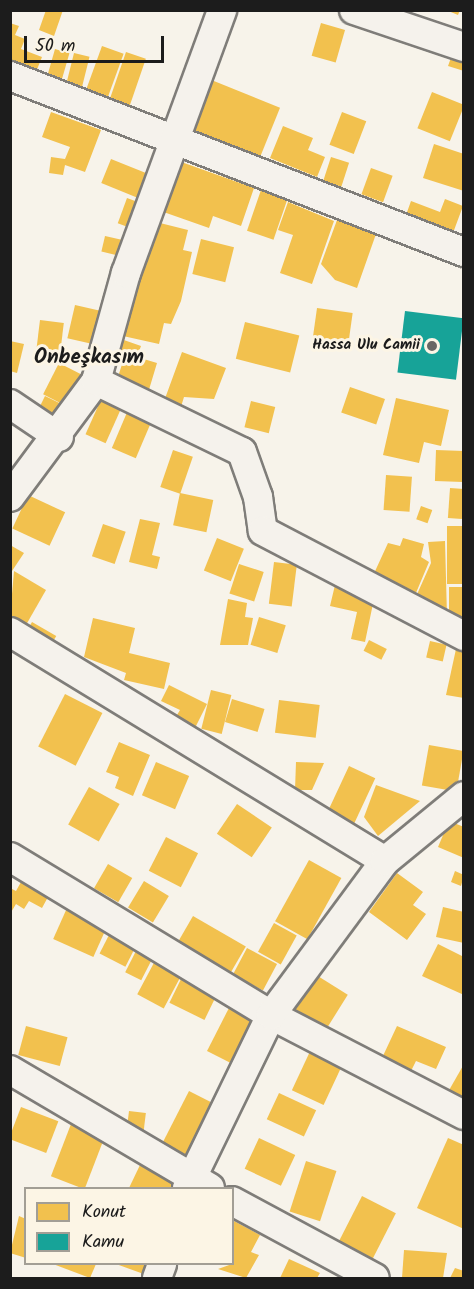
<!DOCTYPE html>
<meta charset="utf-8">
<style>
body{margin:0}
#map{position:relative;width:474px;height:1289px;overflow:hidden;background:#f7f3ea;font-family:Kalam,sans-serif}
div>[style]{position:absolute}
[style*='--x']{left:calc(var(--x)*1px);top:calc(var(--y)*1px);width:calc(var(--w)*1px);rotate:calc(var(--a)*1deg)}
.homes>*{inset:0;background:#f2c14e;transform-origin:0 0}
.public>*{inset:0;background:#17a398;transform-origin:0 0}
.roads{filter:drop-shadow(2px 0 #7f7d79) drop-shadow(-2px 0 #7f7d79) drop-shadow(0 2px #7f7d79) drop-shadow(0 -2px #7f7d79)}
.minor>*{height:28px;margin:-14px;padding:0 14px;transform-origin:14px;border-radius:14px;background:#f5f2ec}
.dots>*{width:16px;height:16px;translate:-50% -50%;box-sizing:border-box;border:3px solid #fcf5e5;border-radius:50%}
span{translate:-50% -50%;white-space:nowrap;text-align:center;line-height:1.15;-webkit-text-stroke:6px #fcf5e5;paint-order:stroke}
.poi-label{font-size:15px;color:#1c1c1c;font-weight:700}
.right{translate:-100% -50%;text-align:right}
.district-label{font-size:21px;color:#1c1c1c;font-weight:700}
.frame{position:absolute;inset:0;border:12px solid #1c1c1c;pointer-events:none}
.legend{position:absolute;left:24px;top:1187px;width:210px;height:78px;box-sizing:border-box;background:#fcf5e5;border:2px solid #a29e95;margin:0;padding:8px 10px;list-style:none;font-size:18px;color:#1c1c1c}
.legend li{display:flex;align-items:center;gap:12px;height:30px}
.legend b{width:30px;border:2px solid #a29e95}
.scale{position:absolute;left:24px;top:36px;width:140px;height:27px;box-sizing:border-box;border:3px solid #1c1c1c;border-top:0;padding-left:8px;font-size:18px;line-height:21px;white-space:nowrap;color:#1c1c1c;-webkit-text-stroke:4px #fcf5e5;paint-order:stroke}
</style>
<div id="map">
<div class="homes">
<i style="clip-path:polygon(46px 10px,63px 10px,54px 36px,39px 30px)"></i>
<i style="clip-path:polygon(446px 10px,460px 10px,458px 15px)"></i>
<i style="clip-path:polygon(10px 23px,19px 26px,15px 35px,25px 39px,21px 49px,42px 57px,36px 72px,10px 61px)"></i>
<i style="left:321px;top:23px;width:25px;height:34px;rotate:16deg"></i>
<i style="left:102px;top:46px;width:23px;height:47px;rotate:20deg"></i>
<i style="left:55px;top:49px;width:15px;height:28px;rotate:16deg"></i>
<i style="left:126px;top:52px;width:21px;height:51px;rotate:19deg"></i>
<i style="left:74px;top:53px;width:16px;height:31px;rotate:14deg"></i>
<i style="clip-path:polygon(452px 55px,464px 58px,464px 71px,448px 66px)"></i>
<i style="left:204px;top:77px;width:82px;height:58px;rotate:22deg"></i>
<i style="left:432px;top:92px;width:35px;height:39px;rotate:22deg"></i>
<i style="clip-path:polygon(51px 112px,101px 130px,85px 172px,65px 165px,63px 175px,49px 173px,51px 157px,65px 159px,70px 147px,42px 137px)"></i>
<i style="left:342px;top:112px;width:26px;height:35px;rotate:21deg"></i>
<i style="clip-path:polygon(283px 126px,313px 138px,308px 150px,325px 157px,317px 177px,270px 158px)"></i>
<i style="clip-path:polygon(434px 144px,464px 154px,464px 191px,423px 178px)"></i>
<i style="left:331px;top:157px;width:19px;height:25px;rotate:18deg"></i>
<i style="left:111px;top:159px;width:41px;height:26px;rotate:22deg"></i>
<i style="clip-path:polygon(173px 159px,254px 188px,241px 226px,213px 216px,209px 228px,155px 209px)"></i>
<i style="left:371px;top:168px;width:23px;height:28px;rotate:20deg"></i>
<i style="left:261px;top:190px;width:28px;height:43px;rotate:19deg"></i>
<i style="left:127px;top:198px;width:15px;height:27px;rotate:20deg"></i>
<i style="clip-path:polygon(445px 199px,463px 206px,453px 233px,406px 215px,411px 201px,440px 212px)"></i>
<i style="clip-path:polygon(288px 202px,334px 221px,312px 284px,280px 273px,293px 235px,278px 230px)"></i>
<i style="clip-path:polygon(337px 220px,376px 234px,357px 288px,335px 280px,321px 264px)"></i>
<i style="clip-path:polygon(156px 222px,188px 230px,183px 250px,192px 252px,181px 301px,171px 324px,164px 323px,159px 344px,123px 336px,146px 240px)"></i>
<i style="left:105px;top:236px;width:17px;height:16px;rotate:13deg"></i>
<i style="left:201px;top:239px;width:34px;height:36px;rotate:14deg"></i>
<i style="left:75px;top:305px;width:27px;height:34px;rotate:13deg"></i>
<i style="left:317px;top:308px;width:36px;height:34px;rotate:8deg"></i>
<i style="left:40px;top:320px;width:24px;height:32px;rotate:7deg"></i>
<i style="left:245px;top:322px;width:56px;height:38px;rotate:14deg"></i>
<i style="clip-path:polygon(121px 339px,141px 346px,137px 357px,157px 363px,148px 393px,116px 383px,125px 355px,117px 352px)"></i>
<i style="clip-path:polygon(10px 341px,24px 344px,17px 373px,10px 371px)"></i>
<i style="clip-path:polygon(182px 352px,226px 368px,214px 399px,184px 397px,180px 410px,163px 404px)"></i>
<i style="left:59px;top:363px;width:33px;height:35px;rotate:27deg"></i>
<i style="left:350px;top:387px;width:37px;height:27px;rotate:19deg"></i>
<i style="left:103px;top:395px;width:22px;height:43px;rotate:24deg"></i>
<i style="left:45px;top:396px;width:28px;height:19px;rotate:26deg"></i>
<i style="clip-path:polygon(396px 398px,449px 410px,441px 446px,424px 442px,419px 463px,383px 455px)"></i>
<i style="left:251px;top:401px;width:25px;height:27px;rotate:14deg"></i>
<i style="left:131px;top:403px;width:26px;height:49px;rotate:23deg"></i>
<i style="left:173px;top:450px;width:21px;height:39px;rotate:19deg"></i>
<i style="left:436px;top:450px;width:28px;height:31px;rotate:2deg"></i>
<i style="left:386px;top:475px;width:26px;height:35px;rotate:4deg"></i>
<i style="left:450px;top:488px;width:14px;height:30px;rotate:4deg"></i>
<i style="left:180px;top:493px;width:34px;height:33px;rotate:12deg"></i>
<i style="left:28px;top:495px;width:41px;height:37px;rotate:25deg"></i>
<i style="left:421px;top:506px;width:12px;height:14px;rotate:20deg"></i>
<i style="clip-path:polygon(140px 519px,160px 523px,152px 555px,160px 557px,157px 569px,129px 562px)"></i>
<i style="left:103px;top:524px;width:24px;height:34px;rotate:19deg"></i>
<i style="left:447px;top:526px;width:17px;height:58px"></i>
<i style="left:217px;top:538px;width:29px;height:35px;rotate:22deg"></i>
<i style="clip-path:polygon(403px 538px,424px 544px,421px 557px,429px 562px,413px 600px,371px 580px,388px 543px,400px 546px)"></i>
<i style="clip-path:polygon(445px 541px,447px 616px,414px 601px,431px 563px,428px 542px)"></i>
<i style="clip-path:polygon(10px 545px,24px 553px,10px 574px)"></i>
<i style="left:274px;top:562px;width:23px;height:42px;rotate:7deg"></i>
<i style="left:239px;top:564px;width:26px;height:31px;rotate:18deg"></i>
<i style="clip-path:polygon(14px 571px,46px 590px,26px 625px,10px 617px)"></i>
<i style="clip-path:polygon(335px 585px,375px 594px,365px 642px,351px 639px,357px 612px,330px 606px)"></i>
<i style="clip-path:polygon(449px 587px,464px 587px,464px 626px,449px 618px)"></i>
<i style="clip-path:polygon(228px 599px,247px 603px,245px 617px,253px 618px,248px 645px,220px 645px)"></i>
<i style="left:259px;top:617px;width:28px;height:29px;rotate:17deg"></i>
<i style="clip-path:polygon(93px 618px,135px 628px,129px 653px,170px 663px,164px 689px,124px 680px,126px 673px,84px 657px)"></i>
<i style="left:32px;top:622px;width:28px;height:11px;rotate:30deg"></i>
<i style="left:369px;top:640px;width:20px;height:12px;rotate:27deg"></i>
<i style="left:430px;top:641px;width:17px;height:17px;rotate:13deg"></i>
<i style="clip-path:polygon(456px 649px,464px 650px,464px 698px,446px 695px)"></i>
<i style="clip-path:polygon(169px 685px,207px 704px,194px 730px,174px 720px,180px 710px,161px 701px)"></i>
<i style="left:211px;top:690px;width:21px;height:40px;rotate:14deg"></i>
<i style="left:65px;top:694px;width:42px;height:59px;rotate:27deg"></i>
<i style="left:232px;top:699px;width:34px;height:24px;rotate:17deg"></i>
<i style="left:279px;top:700px;width:41px;height:33px;rotate:7deg"></i>
<i style="clip-path:polygon(119px 742px,150px 755px,133px 796px,115px 788px,119px 777px,106px 772px)"></i>
<i style="left:429px;top:745px;width:35px;height:41px;rotate:10deg"></i>
<i style="left:156px;top:762px;width:36px;height:36px;rotate:23deg"></i>
<i style="clip-path:polygon(296px 762px,324px 763px,312px 790px,295px 790px)"></i>
<i style="left:349px;top:766px;width:29px;height:53px;rotate:25deg"></i>
<i style="clip-path:polygon(376px 785px,420px 801px,378px 836px,364px 817px)"></i>
<i style="left:89px;top:787px;width:35px;height:43px;rotate:29deg"></i>
<i style="left:237px;top:804px;width:42px;height:36px;rotate:34deg"></i>
<i style="clip-path:polygon(449px 821px,464px 827px,464px 858px,438px 847px)"></i>
<i style="left:166px;top:837px;width:36px;height:38px;rotate:27deg"></i>
<i style="left:309px;top:860px;width:37px;height:70px;rotate:29deg"></i>
<i style="left:108px;top:864px;width:28px;height:28px;rotate:30deg"></i>
<i style="clip-path:polygon(455px 871px,464px 875px,461px 886px,451px 882px)"></i>
<i style="clip-path:polygon(397px 873px,423px 892px,413px 905px,426px 914px,407px 940px,369px 912px)"></i>
<i style="left:144px;top:881px;width:29px;height:31px;rotate:31deg"></i>
<i style="clip-path:polygon(21px 882px,48px 897px,42px 908px,29px 901px,24px 909px,16px 904px,10px 914px,10px 888px,16px 891px)"></i>
<i style="clip-path:polygon(443px 907px,464px 912px,464px 943px,436px 937px)"></i>
<i style="left:67px;top:908px;width:44px;height:34px;rotate:24deg"></i>
<i style="left:193px;top:916px;width:61px;height:31px;rotate:30deg"></i>
<i style="left:274px;top:923px;width:26px;height:33px;rotate:29deg"></i>
<i style="left:110px;top:933px;width:29px;height:23px;rotate:27deg"></i>
<i style="clip-path:polygon(438px 944px,464px 957px,464px 995px,422px 976px)"></i>
<i style="left:247px;top:948px;width:34px;height:30px;rotate:28deg"></i>
<i style="left:137px;top:949px;width:18px;height:26px;rotate:27deg"></i>
<i style="left:156px;top:959px;width:30px;height:40px;rotate:28deg"></i>
<i style="left:313px;top:973px;width:41px;height:41px;rotate:32deg"></i>
<i style="left:183px;top:975px;width:39px;height:31px;rotate:26deg"></i>
<i style="left:232px;top:1002px;width:36px;height:55px;rotate:27deg"></i>
<i style="left:26px;top:1026px;width:43px;height:30px;rotate:15deg"></i>
<i style="clip-path:polygon(397px 1026px,446px 1047px,436px 1069px,416px 1061px,411px 1071px,382px 1058px)"></i>
<i style="left:313px;top:1045px;width:35px;height:50px;rotate:25deg"></i>
<i style="clip-path:polygon(464px 1064px,464px 1101px,448px 1092px)"></i>
<i style="left:189px;top:1091px;width:31px;height:59px;rotate:27deg"></i>
<i style="left:279px;top:1093px;width:41px;height:29px;rotate:25deg"></i>
<i style="left:21px;top:1107px;width:40px;height:34px;rotate:21deg"></i>
<i style="left:129px;top:1111px;width:17px;height:18px;rotate:7deg"></i>
<i style="left:71px;top:1124px;width:36px;height:56px;rotate:21deg"></i>
<i style="left:259px;top:1138px;width:40px;height:34px;rotate:25deg"></i>
<i style="clip-path:polygon(448px 1138px,464px 1145px,464px 1229px,417px 1208px)"></i>
<i style="left:306px;top:1161px;width:32px;height:53px;rotate:18deg"></i>
<i style="clip-path:polygon(140px 1165px,178px 1184px,175px 1188px,129px 1188px)"></i>
<i style="left:362px;top:1196px;width:38px;height:55px;rotate:27deg"></i>
<i style="clip-path:polygon(19px 1216px,26px 1219px,26px 1258px,10px 1253px)"></i>
<i style="clip-path:polygon(232px 1220px,260px 1235px,251px 1252px,259px 1255px,246px 1278px,218px 1269px,232px 1264px)"></i>
<i style="clip-path:polygon(404px 1250px,447px 1253px,443px 1278px,402px 1278px)"></i>
<i style="clip-path:polygon(289px 1259px,320px 1273px,317px 1278px,280px 1278px)"></i>
<i style="clip-path:polygon(53px 1264px,96px 1264px,90px 1278px)"></i>
<i style="clip-path:polygon(116px 1264px,157px 1264px,152px 1277px)"></i>
<i style="clip-path:polygon(455px 1268px,464px 1271px,464px 1278px,450px 1278px)"></i>
</div>
<div class="public">
<i style="left:405px;top:311px;width:59px;height:62px;rotate:7deg"></i>
</div>
<div class="roads">
<div class="minor">
<i style="--x:354;--y:10;--w:116;--a:18.6"></i>
<i style="--x:10;--y:76;--w:487;--a:21.2"></i>
<i style="--x:96;--y:381;--w:162;--a:25.9"></i>
<i style="--x:242;--y:452;--w:48;--a:70.4"></i>
<i style="--x:258;--y:497;--w:34;--a:82"></i>
<i style="--x:263;--y:531;--w:227;--a:27.6"></i>
<i style="--x:10;--y:404;--w:59;--a:34"></i>
<i style="--x:10;--y:497;--w:144;--a:-53.4"></i>
<i style="--x:96;--y:381;--w:112;--a:-74.5"></i>
<i style="--x:126;--y:273;--w:280;--a:-69.9"></i>
<i style="--x:10;--y:632;--w:439;--a:31.4"></i>
<i style="--x:10;--y:857;--w:305;--a:31.2"></i>
<i style="--x:271;--y:1015;--w:217;--a:27.4"></i>
<i style="--x:10;--y:1070;--w:232;--a:30.5"></i>
<i style="--x:187;--y:1188;--w:192;--a:-64.1"></i>
<i style="--x:271;--y:1015;--w:192;--a:-53.5"></i>
<i style="--x:385;--y:861;--w:102;--a:-39.4"></i>
<i style="--x:232;--y:1201;--w:162;--a:28.3"></i>
<i style="--x:157;--y:1278;--w:15;--a:-70"></i>
</div>
</div>
<div class="dots">
<i style="left:432px;top:346px;background:#696764"></i>
</div>
<div class="poi-label">
<span class="right" style="left:420px;top:346px">Hassa Ulu Camii</span>
</div>
<div class="district-label">
<span style="left:89px;top:358px">Onbeşkasım</span>
</div>
<div class="frame"></div>
<ul class="legend">
<li><b style="height:16px;background:#f2c14e"></b>Konut</li>
<li><b style="height:16px;background:#17a398"></b>Kamu</li>
</ul>
<div class="scale">50 m</div>
</div>
